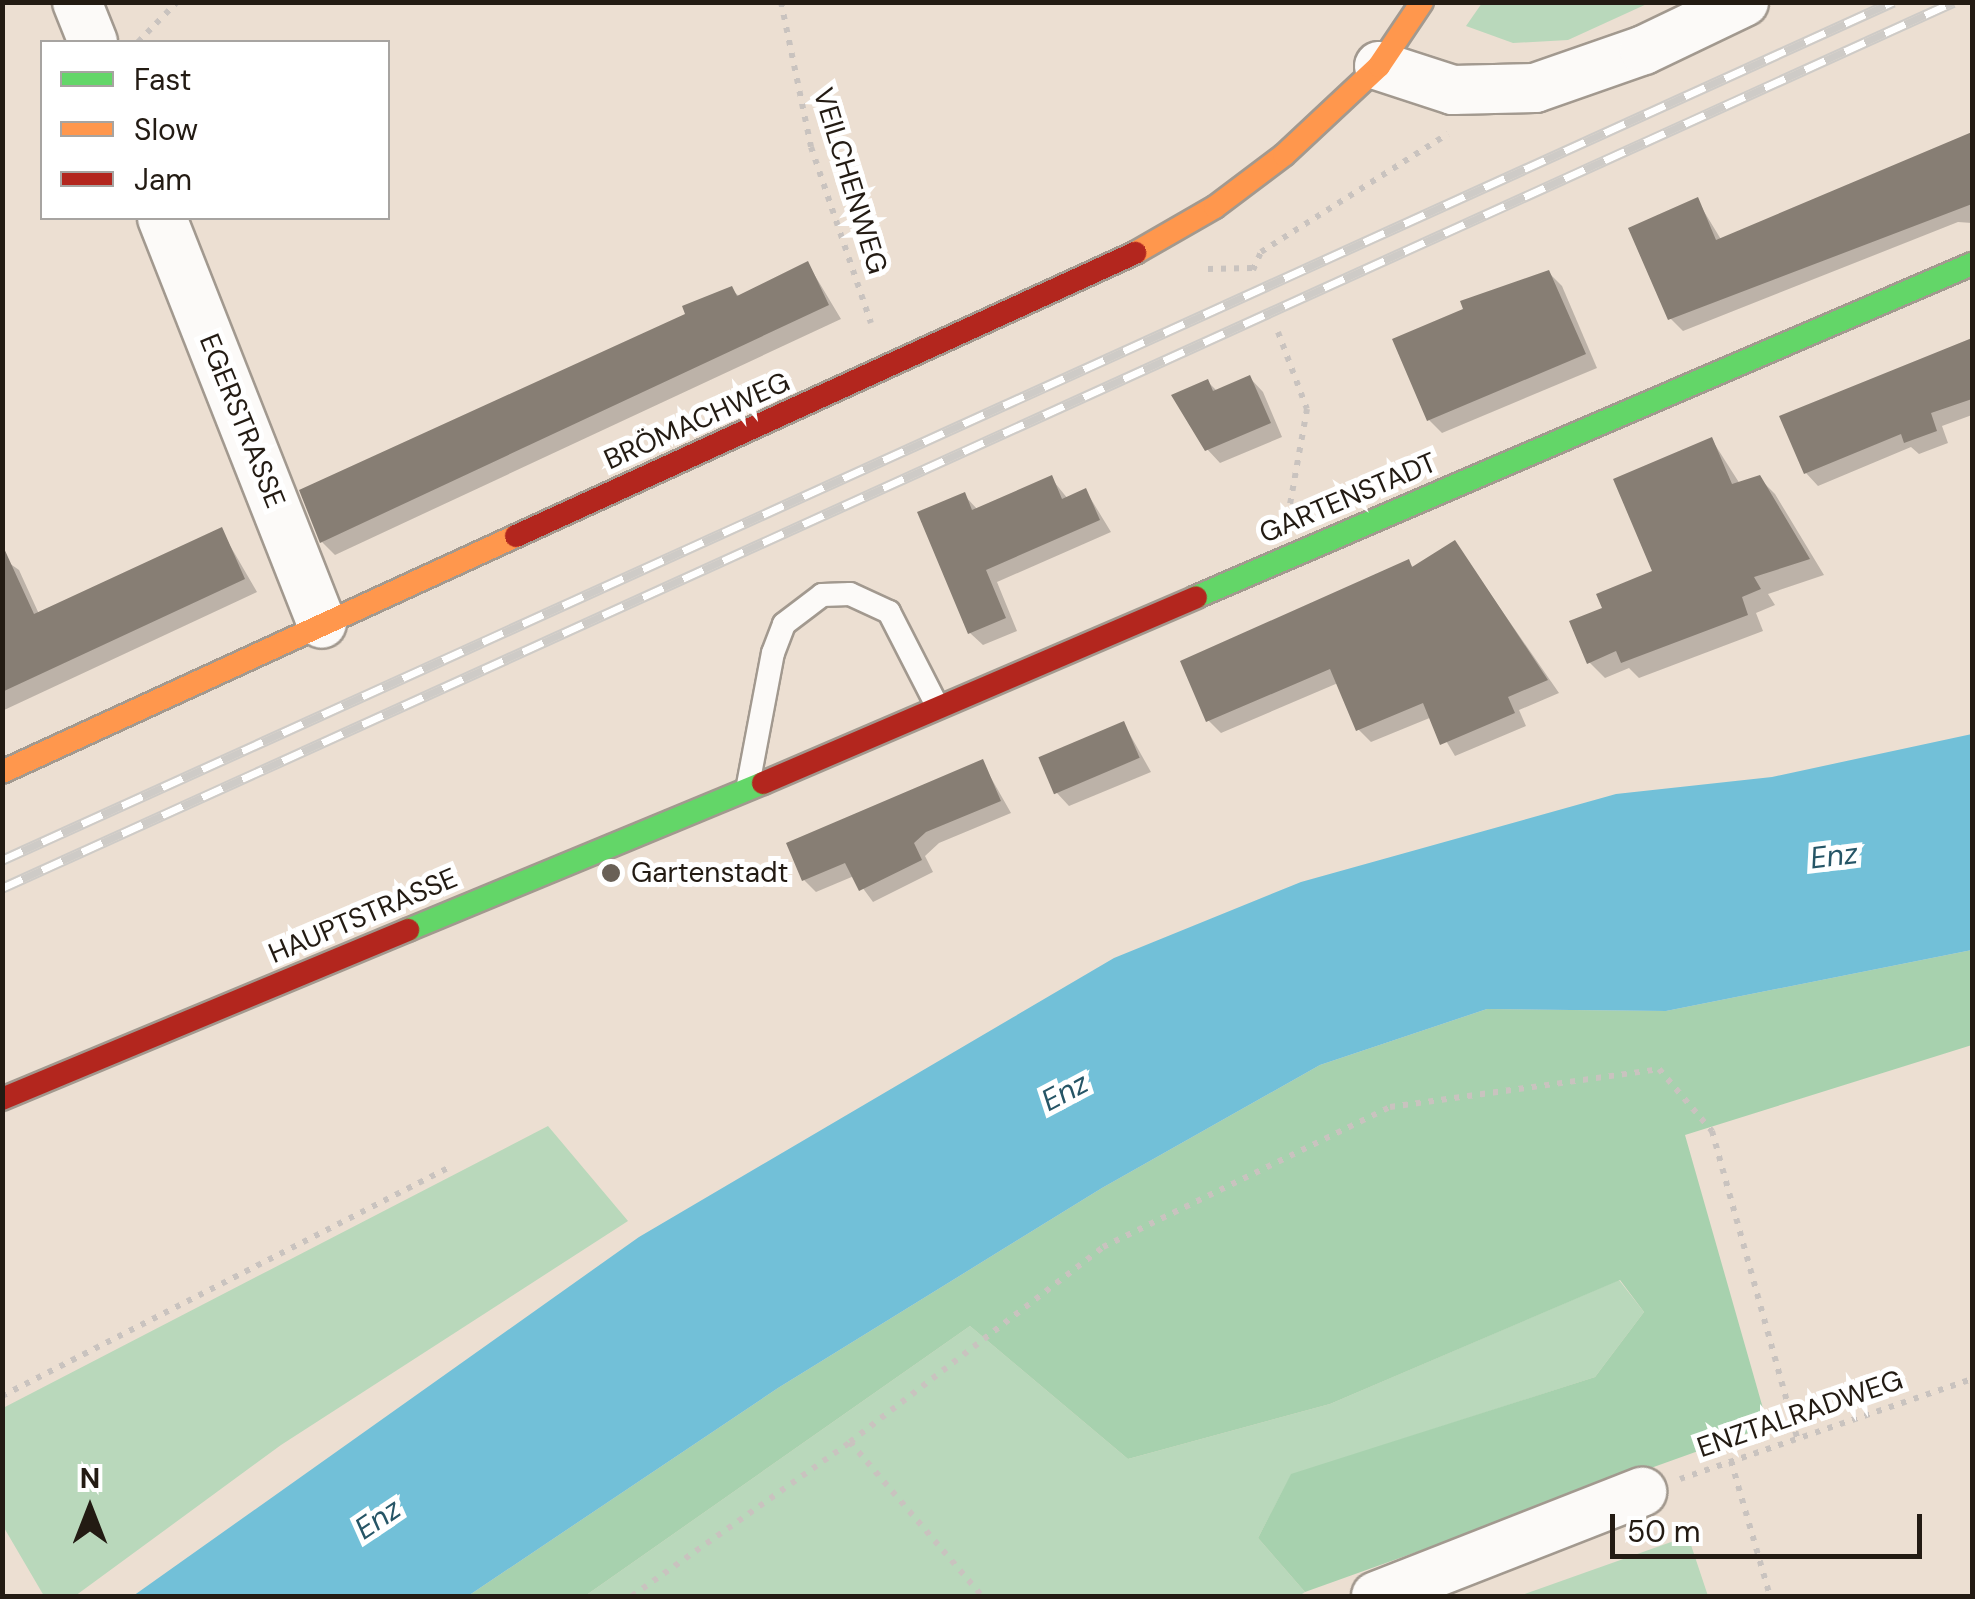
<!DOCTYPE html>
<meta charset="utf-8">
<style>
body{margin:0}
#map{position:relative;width:1975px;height:1599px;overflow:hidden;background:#ecdfd2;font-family:"DM Sans",sans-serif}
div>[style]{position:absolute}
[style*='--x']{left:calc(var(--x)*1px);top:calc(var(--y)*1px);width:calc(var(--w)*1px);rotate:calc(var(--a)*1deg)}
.green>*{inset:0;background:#b9d8bb}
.forest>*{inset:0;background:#a7d1ae}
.water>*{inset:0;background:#72c0d8}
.shadow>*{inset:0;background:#0003}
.building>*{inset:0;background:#877e74;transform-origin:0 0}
.path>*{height:6px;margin-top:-3px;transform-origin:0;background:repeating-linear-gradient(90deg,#c9c3bf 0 5px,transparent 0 13px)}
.roads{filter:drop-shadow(2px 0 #a2998f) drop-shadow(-2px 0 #a2998f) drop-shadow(0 2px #a2998f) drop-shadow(0 -2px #a2998f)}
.lane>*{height:22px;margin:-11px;padding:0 11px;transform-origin:11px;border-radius:11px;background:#fcfaf8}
.street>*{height:48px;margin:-24px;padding:0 24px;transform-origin:24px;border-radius:24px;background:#fcfaf8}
.fast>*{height:22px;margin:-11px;padding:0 11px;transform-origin:11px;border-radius:11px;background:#63d668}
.slow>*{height:22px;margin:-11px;padding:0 11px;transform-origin:11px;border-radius:11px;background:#ff974d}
.jam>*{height:22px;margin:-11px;padding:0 11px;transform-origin:11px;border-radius:11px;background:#b3261e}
.rail>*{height:11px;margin-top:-5.5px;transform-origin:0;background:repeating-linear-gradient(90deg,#fff 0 22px,#cecbc7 0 44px);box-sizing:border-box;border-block:2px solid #cecbc7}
.dots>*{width:28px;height:28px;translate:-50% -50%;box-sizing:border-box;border:5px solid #fff;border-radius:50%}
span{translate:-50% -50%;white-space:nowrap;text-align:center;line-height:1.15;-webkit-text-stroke:10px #fff;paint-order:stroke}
.street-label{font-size:28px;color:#231b13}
.poi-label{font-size:28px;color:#231b13}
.left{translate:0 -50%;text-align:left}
.water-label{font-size:30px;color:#265566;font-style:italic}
.frame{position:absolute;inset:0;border:5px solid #231b13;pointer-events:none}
.legend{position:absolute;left:40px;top:40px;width:350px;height:180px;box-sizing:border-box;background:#fff;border:2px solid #a7a4a1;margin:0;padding:12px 18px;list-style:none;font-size:30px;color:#231b13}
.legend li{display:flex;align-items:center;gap:20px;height:50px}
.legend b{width:50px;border:2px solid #a7a4a1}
.north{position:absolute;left:40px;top:1459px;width:100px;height:100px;-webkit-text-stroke:8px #fff;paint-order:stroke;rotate:0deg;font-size:28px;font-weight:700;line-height:40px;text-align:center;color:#231b13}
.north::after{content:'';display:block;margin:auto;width:35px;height:45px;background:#231b13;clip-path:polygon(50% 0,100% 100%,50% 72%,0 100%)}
.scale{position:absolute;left:1610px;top:1514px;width:312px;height:45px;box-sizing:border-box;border:5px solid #231b13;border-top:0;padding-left:12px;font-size:30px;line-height:35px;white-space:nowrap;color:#231b13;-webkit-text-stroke:8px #fff;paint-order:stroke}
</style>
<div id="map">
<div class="green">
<i style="clip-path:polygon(1482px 3px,1482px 2px,1649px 3px,1568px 40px,1513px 43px,1466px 26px)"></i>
<i style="clip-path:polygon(548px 1126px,628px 1221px,281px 1445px,75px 1596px,44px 1596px,3px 1526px,3px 1408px)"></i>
<i style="clip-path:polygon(1619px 1280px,1644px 1312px,1595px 1377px,1291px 1475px,1258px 1538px,1305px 1592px,1299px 1596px,585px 1596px,970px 1326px,1128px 1459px,1330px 1404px)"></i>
<i style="clip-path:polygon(1688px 1536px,1708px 1596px,1519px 1596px)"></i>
</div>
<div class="forest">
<i style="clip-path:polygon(1972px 950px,1972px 1045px,1685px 1135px,1768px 1426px,1305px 1592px,1258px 1538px,1291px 1474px,1595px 1377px,1644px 1312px,1620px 1280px,1330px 1404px,1128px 1459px,970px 1326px,585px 1596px,468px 1596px,778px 1388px,1102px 1188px,1320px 1065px,1487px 1009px,1666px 1011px)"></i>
</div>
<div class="water">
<i style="clip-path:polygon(1972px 734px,1972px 950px,1666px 1011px,1487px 1009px,1320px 1065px,1102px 1188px,778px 1388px,468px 1596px,133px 1596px,639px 1237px,1114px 958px,1301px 882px,1616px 794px,1772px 777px)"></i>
</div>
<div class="shadow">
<i style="clip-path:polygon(1972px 133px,1972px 223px,1958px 222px,1683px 331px,1670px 318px,1697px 200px,1722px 241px)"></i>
<i style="clip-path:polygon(808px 264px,841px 319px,335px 555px,322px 542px,731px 289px,740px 297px)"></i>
<i style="clip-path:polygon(1549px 273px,1562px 286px,1597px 368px,1442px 433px,1429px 420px)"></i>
<i style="clip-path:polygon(1972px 344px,1972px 415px,1942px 426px,1948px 443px,1919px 454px,1911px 447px,1818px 486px,1806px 473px,1783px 418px)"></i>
<i style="clip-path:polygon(1250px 378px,1263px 392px,1282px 437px,1220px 463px,1207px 449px,1208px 382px,1218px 392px)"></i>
<i style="clip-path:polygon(1712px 440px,1740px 484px,1759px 478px,1775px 494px,1824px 575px,1768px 594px,1775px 605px,1756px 613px,1763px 631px,1639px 678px,1629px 668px,1605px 678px,1589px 662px,1605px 609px,1655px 573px)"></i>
<i style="clip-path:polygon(1051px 478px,1068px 499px,1086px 491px,1111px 532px,997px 582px,1017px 631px,983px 645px,970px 633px,964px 495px,978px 510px)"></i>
<i style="clip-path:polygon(221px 530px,257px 592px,2px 711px,2px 558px,19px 570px,39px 614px)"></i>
<i style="clip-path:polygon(1455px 543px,1559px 693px,1519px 710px,1526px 726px,1455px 756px,1432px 717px,1371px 742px,1358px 729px,1338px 683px,1221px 733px,1208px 720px,1408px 562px,1415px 569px)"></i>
<i style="clip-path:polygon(1124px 724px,1151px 772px,1069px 806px,1056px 792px)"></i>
<i style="clip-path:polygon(982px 762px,1011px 813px,939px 843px,925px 856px,933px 872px,873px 902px,854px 876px,816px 892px,804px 880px)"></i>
</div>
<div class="building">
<i style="clip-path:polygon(1972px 132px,1972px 204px,1668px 320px,1628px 228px,1698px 197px,1716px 240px)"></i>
<i style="clip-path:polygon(808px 261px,829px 305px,320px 543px,299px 490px,685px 314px,682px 306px,732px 286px,737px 296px)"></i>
<i style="clip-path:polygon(1549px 270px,1586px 354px,1427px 421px,1392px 339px,1463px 309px,1460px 301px)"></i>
<i style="clip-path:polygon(1972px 338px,1972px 399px,1931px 413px,1937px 431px,1904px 443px,1901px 434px,1804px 474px,1779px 416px)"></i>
<i style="clip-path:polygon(1250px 375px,1271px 423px,1205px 451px,1171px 395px,1208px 379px,1213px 391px)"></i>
<i style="clip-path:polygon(1712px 437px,1732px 484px,1760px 475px,1810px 559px,1754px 577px,1761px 589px,1742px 597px,1748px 615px,1621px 663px,1616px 651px,1587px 664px,1569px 621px,1602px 608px,1596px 594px,1652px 571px,1613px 479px)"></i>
<i style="clip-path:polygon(1052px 475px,1062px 499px,1086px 488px,1100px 520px,986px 570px,1006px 618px,968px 634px,917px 512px,965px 492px,972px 510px)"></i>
<i style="clip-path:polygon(222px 527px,245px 579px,2px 692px,2px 544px,34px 614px)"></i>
<i style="clip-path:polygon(1455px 540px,1548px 680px,1508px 697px,1515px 713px,1440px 745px,1423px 703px,1356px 731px,1330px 669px,1206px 722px,1180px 661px,1409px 559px,1412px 567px)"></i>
<i style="left:1124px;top:721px;width:40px;height:93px;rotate:67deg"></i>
<i style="clip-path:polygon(983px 759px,1001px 801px,926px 832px,914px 843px,922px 860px,859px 891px,845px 863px,802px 881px,786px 843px)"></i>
</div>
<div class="path">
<i style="--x:781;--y:2;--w:148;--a:78.3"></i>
<i style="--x:811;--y:147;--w:186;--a:71.2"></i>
<i style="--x:138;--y:42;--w:56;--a:-45.7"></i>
<i style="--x:1208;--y:269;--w:44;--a:-1.3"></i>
<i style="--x:1253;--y:270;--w:20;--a:-66"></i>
<i style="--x:1261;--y:252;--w:221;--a:-32.3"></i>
<i style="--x:1278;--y:332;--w:82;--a:69.4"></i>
<i style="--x:1307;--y:409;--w:97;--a:100.1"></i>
<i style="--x:2;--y:1396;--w:501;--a:-27.08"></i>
<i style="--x:850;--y:1442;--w:203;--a:49.4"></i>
<i style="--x:1731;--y:1461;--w:141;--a:73.9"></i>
<i style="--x:1680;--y:1479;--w:309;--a:-18.9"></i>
<i style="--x:632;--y:1596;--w:267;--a:-35.2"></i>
<i style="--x:850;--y:1442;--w:319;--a:-37.6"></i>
<i style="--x:1103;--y:1247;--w:319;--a:-26"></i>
<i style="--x:1390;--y:1107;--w:272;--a:-8"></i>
<i style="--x:1659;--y:1069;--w:82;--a:49.5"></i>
<i style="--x:1712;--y:1131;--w:319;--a:74.5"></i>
</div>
<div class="roads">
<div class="lane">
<i style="--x:748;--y:785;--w:134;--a:-79.3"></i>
<i style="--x:773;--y:653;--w:31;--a:-69"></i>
<i style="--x:784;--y:624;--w:48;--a:-37.3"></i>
<i style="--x:822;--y:595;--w:28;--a:-2"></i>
<i style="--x:850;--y:594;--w:43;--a:24.8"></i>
<i style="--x:889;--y:612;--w:106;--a:62.9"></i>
</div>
<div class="street">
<i style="--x:77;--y:2;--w:43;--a:68.2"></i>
<i style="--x:1379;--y:66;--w:78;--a:18"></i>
<i style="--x:1453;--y:90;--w:82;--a:-1.4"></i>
<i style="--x:1535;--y:88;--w:115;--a:-19.2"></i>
<i style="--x:1644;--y:50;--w:111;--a:-25.6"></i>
<i style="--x:162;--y:218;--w:436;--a:68.5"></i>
<i style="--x:1376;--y:1596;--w:286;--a:-21.4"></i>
</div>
<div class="fast">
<i style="--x:1196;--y:597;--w:844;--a:-23.23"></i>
<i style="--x:408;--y:930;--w:384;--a:-22.5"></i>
</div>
<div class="slow">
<i style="--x:1135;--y:253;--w:92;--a:-29.9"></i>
<i style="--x:1215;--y:207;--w:86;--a:-37"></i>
<i style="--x:1284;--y:155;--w:130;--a:-43.1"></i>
<i style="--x:1379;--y:66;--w:77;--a:-56.1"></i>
<i style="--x:2;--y:772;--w:566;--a:-24.66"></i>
</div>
<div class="jam">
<i style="--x:516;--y:536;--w:681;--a:-24.57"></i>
<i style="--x:763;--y:783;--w:471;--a:-23.2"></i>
<i style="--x:2;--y:1099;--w:440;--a:-22.6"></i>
</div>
</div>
<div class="rail">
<i style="--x:2;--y:860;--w:2077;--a:-24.41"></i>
<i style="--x:2;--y:888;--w:2143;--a:-24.42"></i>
</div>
<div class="dots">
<i style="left:611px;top:873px;background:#696056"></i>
</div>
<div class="street-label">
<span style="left:850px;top:181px;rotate:73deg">VEILCHENWEG</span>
<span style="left:242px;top:421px;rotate:68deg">EGERSTRASSE</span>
<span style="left:697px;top:421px;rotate:-24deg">BRÖMACHWEG</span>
<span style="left:1348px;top:498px;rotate:-23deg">GARTENSTADT</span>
<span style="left:363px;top:916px;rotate:-23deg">HAUPTSTRASSE</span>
<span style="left:1800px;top:1414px;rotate:-19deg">ENZTALRADWEG</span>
</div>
<div class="poi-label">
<span class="left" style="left:631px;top:873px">Gartenstadt</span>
</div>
<div class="water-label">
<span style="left:1834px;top:856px;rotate:-7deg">Enz</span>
<span style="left:1065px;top:1092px;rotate:-28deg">Enz</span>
<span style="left:378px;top:1519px;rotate:-34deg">Enz</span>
</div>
<div class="frame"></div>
<ul class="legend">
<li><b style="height:12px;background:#63d668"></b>Fast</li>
<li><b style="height:12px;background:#ff974d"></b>Slow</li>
<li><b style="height:12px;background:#b3261e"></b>Jam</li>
</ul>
<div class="north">N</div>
<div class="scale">50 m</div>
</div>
